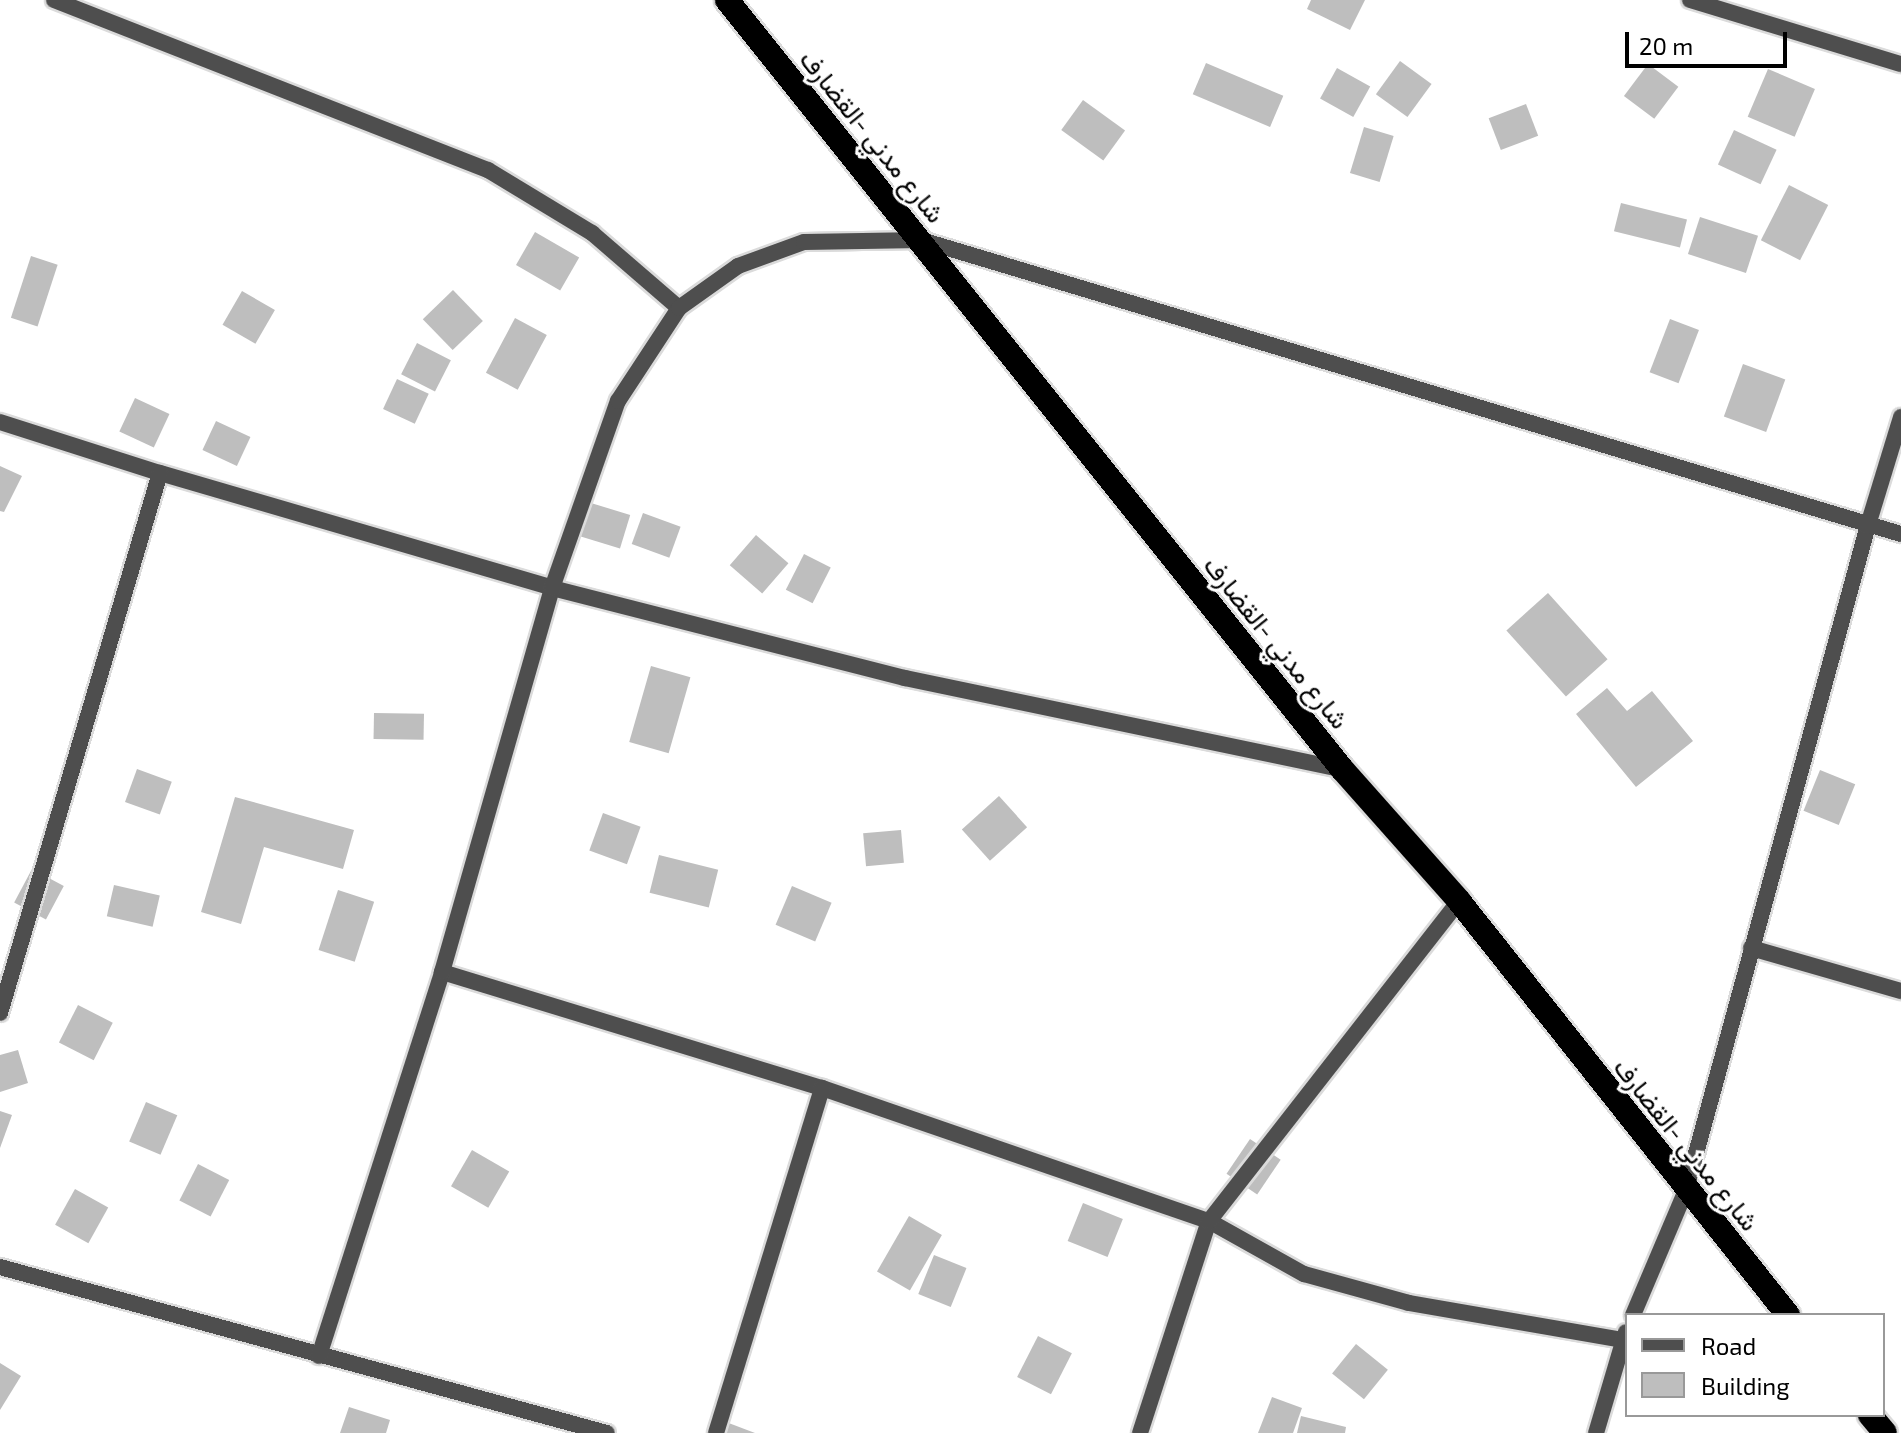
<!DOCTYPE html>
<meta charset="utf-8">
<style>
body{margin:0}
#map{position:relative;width:1901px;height:1433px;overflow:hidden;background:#fff;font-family:"Exo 2",Vazirmatn,sans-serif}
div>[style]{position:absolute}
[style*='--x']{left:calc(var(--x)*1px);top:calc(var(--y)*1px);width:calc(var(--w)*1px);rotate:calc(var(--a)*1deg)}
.building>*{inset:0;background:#bebebe;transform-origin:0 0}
.roads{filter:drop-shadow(2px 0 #dbdbdb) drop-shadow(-2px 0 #dbdbdb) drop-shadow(0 2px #dbdbdb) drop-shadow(0 -2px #dbdbdb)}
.street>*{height:16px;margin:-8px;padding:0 8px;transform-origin:8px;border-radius:8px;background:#4e4e4e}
.highway>*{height:24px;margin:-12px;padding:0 12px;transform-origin:12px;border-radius:12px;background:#000}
span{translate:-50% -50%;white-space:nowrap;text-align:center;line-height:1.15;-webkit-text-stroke:6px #fff;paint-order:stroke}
.street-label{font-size:26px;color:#000}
.legend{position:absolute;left:1625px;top:1313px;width:260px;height:104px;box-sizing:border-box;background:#fff;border:2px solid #999;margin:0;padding:10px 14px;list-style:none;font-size:24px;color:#000}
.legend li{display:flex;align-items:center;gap:16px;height:40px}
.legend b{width:40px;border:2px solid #999}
.scale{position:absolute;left:1625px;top:32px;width:162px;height:36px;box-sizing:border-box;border:4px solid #000;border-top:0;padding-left:10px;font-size:24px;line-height:28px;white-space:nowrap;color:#000;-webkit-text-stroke:6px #fff;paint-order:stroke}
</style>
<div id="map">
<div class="building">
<i style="clip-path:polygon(1311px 0,1365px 0,1350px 30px,1307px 9px)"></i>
<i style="left:1400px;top:61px;width:39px;height:41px;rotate:36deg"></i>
<i style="left:1206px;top:63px;width:84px;height:34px;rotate:23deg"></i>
<i style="left:1648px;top:64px;width:38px;height:40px;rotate:37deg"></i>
<i style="left:1337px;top:68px;width:38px;height:35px;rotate:29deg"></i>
<i style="left:1768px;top:69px;width:51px;height:52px;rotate:23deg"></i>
<i style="left:1083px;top:100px;width:52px;height:37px;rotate:36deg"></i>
<i style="left:1526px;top:104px;width:34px;height:40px;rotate:69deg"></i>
<i style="left:1364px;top:127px;width:31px;height:48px;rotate:17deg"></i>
<i style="left:1734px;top:130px;width:47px;height:38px;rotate:25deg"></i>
<i style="left:1789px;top:185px;width:44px;height:62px;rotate:27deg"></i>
<i style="left:1621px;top:203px;width:68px;height:29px;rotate:14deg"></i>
<i style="left:1700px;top:217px;width:61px;height:39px;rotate:18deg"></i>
<i style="left:535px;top:232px;width:51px;height:38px;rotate:30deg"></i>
<i style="left:31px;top:256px;width:28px;height:65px;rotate:18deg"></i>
<i style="left:453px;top:290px;width:43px;height:42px;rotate:46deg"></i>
<i style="left:242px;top:291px;width:38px;height:39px;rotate:30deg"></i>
<i style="left:515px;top:318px;width:36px;height:62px;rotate:28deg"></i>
<i style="left:1670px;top:319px;width:31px;height:57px;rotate:21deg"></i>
<i style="left:417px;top:343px;width:38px;height:35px;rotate:27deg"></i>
<i style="left:1743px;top:364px;width:45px;height:56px;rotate:20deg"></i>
<i style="left:397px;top:379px;width:35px;height:33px;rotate:25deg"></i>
<i style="left:135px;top:398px;width:38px;height:37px;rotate:25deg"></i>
<i style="left:216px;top:421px;width:38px;height:32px;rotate:25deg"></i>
<i style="clip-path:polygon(0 466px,22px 476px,4px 512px,0 511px)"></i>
<i style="left:591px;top:503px;width:41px;height:35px;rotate:17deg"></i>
<i style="left:643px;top:513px;width:40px;height:33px;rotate:20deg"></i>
<i style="left:756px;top:535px;width:43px;height:40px;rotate:41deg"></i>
<i style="left:804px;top:554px;width:30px;height:40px;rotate:27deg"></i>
<i style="left:1548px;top:593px;width:89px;height:56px;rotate:48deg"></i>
<i style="left:651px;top:666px;width:41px;height:79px;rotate:16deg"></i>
<i style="clip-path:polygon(1607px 688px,1627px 711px,1652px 691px,1693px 741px,1636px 787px,1576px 714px)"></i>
<i style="left:374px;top:713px;width:50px;height:26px;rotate:1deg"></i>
<i style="left:137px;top:769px;width:37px;height:35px;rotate:20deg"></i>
<i style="left:1820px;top:770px;width:38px;height:44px;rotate:22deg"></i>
<i style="left:999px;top:796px;width:42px;height:50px;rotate:48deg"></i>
<i style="clip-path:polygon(235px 797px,354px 830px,343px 869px,264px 847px,241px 924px,201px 912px)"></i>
<i style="left:603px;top:813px;width:40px;height:40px;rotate:20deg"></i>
<i style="left:901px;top:830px;width:33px;height:38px;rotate:85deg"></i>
<i style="left:659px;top:855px;width:61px;height:39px;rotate:14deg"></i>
<i style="left:32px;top:869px;width:36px;height:38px;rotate:28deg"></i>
<i style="left:114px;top:885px;width:47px;height:32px;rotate:13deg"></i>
<i style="left:792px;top:886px;width:43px;height:42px;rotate:23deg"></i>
<i style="left:338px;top:890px;width:38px;height:63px;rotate:18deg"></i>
<i style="left:78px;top:1005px;width:39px;height:42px;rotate:27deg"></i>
<i style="clip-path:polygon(18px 1050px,28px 1083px,0 1092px,0 1055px)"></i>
<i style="left:146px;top:1102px;width:34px;height:43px;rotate:23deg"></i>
<i style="clip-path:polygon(0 1111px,12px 1115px,0 1148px)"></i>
<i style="left:1250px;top:1139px;width:37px;height:42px;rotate:34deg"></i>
<i style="left:472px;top:1150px;width:43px;height:42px;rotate:30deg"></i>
<i style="left:198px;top:1164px;width:35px;height:41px;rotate:27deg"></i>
<i style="left:75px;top:1189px;width:38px;height:41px;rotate:29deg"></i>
<i style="left:1083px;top:1203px;width:43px;height:41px;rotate:22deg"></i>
<i style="left:909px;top:1216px;width:38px;height:64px;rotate:30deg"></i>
<i style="left:934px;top:1255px;width:35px;height:42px;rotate:22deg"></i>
<i style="left:1038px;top:1336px;width:38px;height:46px;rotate:27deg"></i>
<i style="left:1356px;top:1344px;width:41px;height:38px;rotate:39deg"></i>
<i style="clip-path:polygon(0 1363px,21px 1376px,0 1410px)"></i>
<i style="clip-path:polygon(1272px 1397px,1302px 1408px,1293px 1433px,1258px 1433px)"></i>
<i style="clip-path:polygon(349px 1407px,390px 1420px,386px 1433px,340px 1433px)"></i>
<i style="clip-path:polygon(1301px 1416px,1346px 1427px,1345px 1433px,1297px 1433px)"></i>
<i style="clip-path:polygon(726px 1422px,755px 1433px,722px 1433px)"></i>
</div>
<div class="roads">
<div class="street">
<i style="--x:54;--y:0;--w:466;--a:21.4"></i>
<i style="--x:488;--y:170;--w:122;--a:31.2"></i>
<i style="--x:592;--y:233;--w:115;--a:40.8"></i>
<i style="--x:1690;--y:0;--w:220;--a:16.9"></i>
<i style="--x:0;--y:422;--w:168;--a:17.7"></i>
<i style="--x:160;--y:473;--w:409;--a:16.3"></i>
<i style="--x:552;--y:588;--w:364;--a:14.3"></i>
<i style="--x:905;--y:678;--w:446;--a:11.8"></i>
<i style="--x:1751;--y:948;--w:156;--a:16"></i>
<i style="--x:442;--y:972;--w:397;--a:17"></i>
<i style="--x:822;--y:1088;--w:409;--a:19"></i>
<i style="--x:1209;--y:1221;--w:109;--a:29.2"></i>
<i style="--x:1304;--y:1274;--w:109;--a:15.4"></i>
<i style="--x:1409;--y:1303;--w:217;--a:9.8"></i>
<i style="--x:0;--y:1013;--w:563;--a:-73.5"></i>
<i style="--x:0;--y:1267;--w:629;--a:15.3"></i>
<i style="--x:1633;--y:1315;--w:136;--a:-67"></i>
<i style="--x:1686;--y:1190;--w:689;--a:-74.69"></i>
<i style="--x:1868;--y:525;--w:113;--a:-73"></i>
<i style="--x:319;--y:1356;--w:403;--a:-72.2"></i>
<i style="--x:442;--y:972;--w:399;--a:-74"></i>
<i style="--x:552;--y:588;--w:198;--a:-70.6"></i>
<i style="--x:618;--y:401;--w:111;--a:-56.7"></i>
<i style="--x:679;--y:308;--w:72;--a:-35.4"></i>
<i style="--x:738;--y:266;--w:70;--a:-20"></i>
<i style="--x:804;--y:242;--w:117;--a:-1"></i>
<i style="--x:921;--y:240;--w:1023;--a:16.7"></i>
<i style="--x:716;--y:1433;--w:361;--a:-72.9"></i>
<i style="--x:1140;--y:1433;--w:223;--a:-72"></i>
<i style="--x:1209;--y:1221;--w:406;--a:-52"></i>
<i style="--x:1596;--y:1433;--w:105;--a:-73.5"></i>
</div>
<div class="highway">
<i style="--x:727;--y:0;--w:985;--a:51.35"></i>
<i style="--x:1342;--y:769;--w:176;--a:48.4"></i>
<i style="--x:1459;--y:901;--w:529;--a:51.53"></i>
<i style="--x:1870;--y:1415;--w:23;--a:50"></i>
</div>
</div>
<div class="street-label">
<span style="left:873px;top:136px;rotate:51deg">شارع مدني -القضارف</span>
<span style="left:1277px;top:642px;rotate:51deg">شارع مدني -القضارف</span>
<span style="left:1687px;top:1144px;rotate:51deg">شارع مدني -القضارف</span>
</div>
<ul class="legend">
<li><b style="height:10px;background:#4e4e4e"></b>Road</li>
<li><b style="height:22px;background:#bebebe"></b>Building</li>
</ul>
<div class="scale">20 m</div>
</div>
